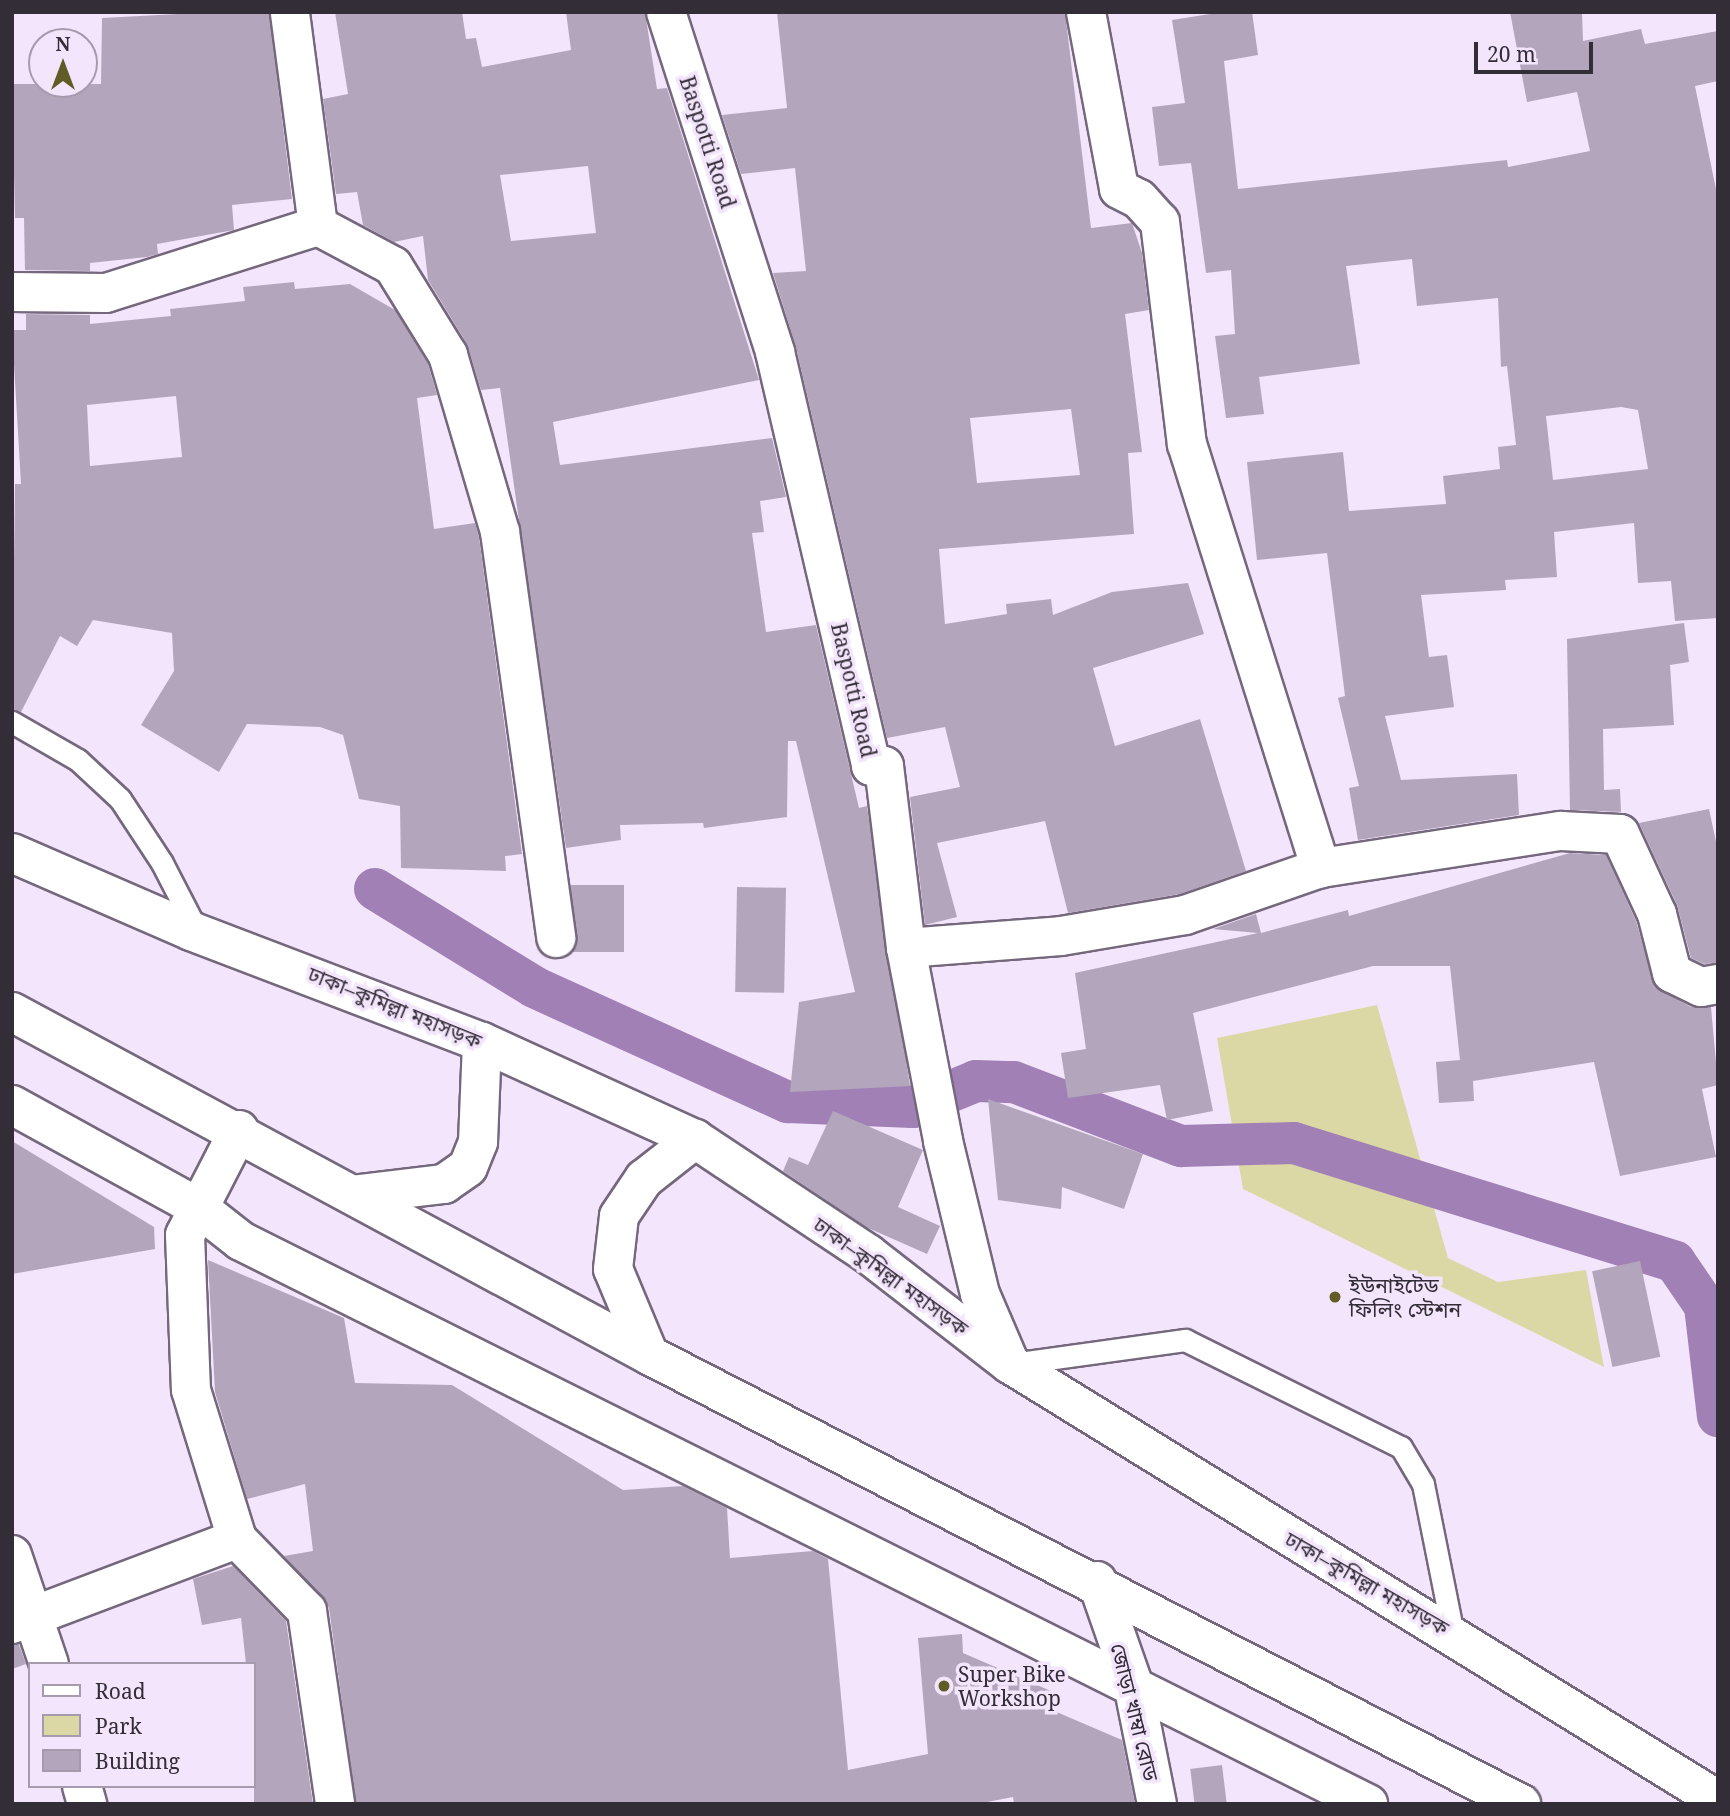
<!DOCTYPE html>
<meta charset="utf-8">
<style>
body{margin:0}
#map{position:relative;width:1730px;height:1816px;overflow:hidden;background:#f3e5fc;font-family:"Noto Serif","Noto Sans Bengali",serif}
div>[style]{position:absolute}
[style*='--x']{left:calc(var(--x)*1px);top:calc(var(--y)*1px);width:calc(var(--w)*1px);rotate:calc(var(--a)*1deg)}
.green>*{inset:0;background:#dcd8a5}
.canal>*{height:42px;margin:-21px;padding:0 21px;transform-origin:21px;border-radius:21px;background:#a181b5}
.building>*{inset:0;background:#b3a6bc;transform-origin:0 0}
.roads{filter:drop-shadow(2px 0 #75687d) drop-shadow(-2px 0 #75687d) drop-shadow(0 2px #75687d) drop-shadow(0 -2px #75687d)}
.lane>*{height:21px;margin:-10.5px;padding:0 10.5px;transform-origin:10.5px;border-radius:10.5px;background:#fff}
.street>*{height:38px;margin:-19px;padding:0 19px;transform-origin:19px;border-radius:19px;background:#fff}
.highway>*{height:38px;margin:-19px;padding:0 19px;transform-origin:19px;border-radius:19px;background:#fff}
.dots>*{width:19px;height:19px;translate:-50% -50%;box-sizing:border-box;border:4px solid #f3e5fc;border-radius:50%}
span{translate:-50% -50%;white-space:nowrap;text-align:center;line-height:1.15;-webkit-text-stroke:7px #f3e5fc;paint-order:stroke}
.street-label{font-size:21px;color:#322d36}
.poi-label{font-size:21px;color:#322d36}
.left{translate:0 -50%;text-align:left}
.frame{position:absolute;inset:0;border:14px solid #322d36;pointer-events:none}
.legend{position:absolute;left:28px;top:1662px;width:228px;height:126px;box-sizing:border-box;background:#f3e5fc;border:2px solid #a69bad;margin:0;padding:9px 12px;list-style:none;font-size:21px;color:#322d36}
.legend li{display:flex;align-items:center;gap:14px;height:35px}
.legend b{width:35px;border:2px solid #a69bad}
.north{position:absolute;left:28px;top:28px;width:70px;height:70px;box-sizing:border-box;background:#f3e5fc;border:2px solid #a69bad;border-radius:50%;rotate:0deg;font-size:19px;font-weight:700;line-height:28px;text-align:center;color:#322d36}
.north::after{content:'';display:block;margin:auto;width:24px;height:32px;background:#605b27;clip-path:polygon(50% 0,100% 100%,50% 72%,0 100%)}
.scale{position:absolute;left:1474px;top:42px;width:119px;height:32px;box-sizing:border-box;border:4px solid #322d36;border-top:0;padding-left:9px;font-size:21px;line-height:24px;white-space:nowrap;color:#322d36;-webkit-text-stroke:5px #f3e5fc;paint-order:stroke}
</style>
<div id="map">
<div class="green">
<i style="clip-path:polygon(1377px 1005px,1448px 1258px,1498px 1282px,1586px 1270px,1604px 1367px,1243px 1189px,1217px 1038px)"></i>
</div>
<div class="canal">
<i style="--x:375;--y:889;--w:187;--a:31.6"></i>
<i style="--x:534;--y:987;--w:279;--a:24.4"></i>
<i style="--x:788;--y:1102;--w:125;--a:2.3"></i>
<i style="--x:913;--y:1107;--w:68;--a:-22.4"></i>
<i style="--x:976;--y:1081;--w:38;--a:2"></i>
<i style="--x:1014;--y:1082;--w:179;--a:21"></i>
<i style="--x:1181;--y:1146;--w:113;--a:-1.5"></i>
<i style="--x:1294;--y:1143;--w:399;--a:17.3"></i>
<i style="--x:1675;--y:1262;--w:53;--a:55.7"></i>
<i style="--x:1705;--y:1306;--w:111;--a:83.3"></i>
</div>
<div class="building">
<i style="clip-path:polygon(216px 12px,269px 12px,292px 199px,232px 205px,234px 230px,157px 244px,158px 254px,147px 257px,90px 263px,90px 271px,25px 270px,24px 218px,15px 218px,12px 84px,101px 84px,102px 18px)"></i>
<i style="clip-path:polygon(evenodd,335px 12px,462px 12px,466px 39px,476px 38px,482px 67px,571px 50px,566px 12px,645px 12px,657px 89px,667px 88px,759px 380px,553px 422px,560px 465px,772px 438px,786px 497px,760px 501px,764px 532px,752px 533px,766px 632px,816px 625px,859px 808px,867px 806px,910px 1086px,790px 1092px,799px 1002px,855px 992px,796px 741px,788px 741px,787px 817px,704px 828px,703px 823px,620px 825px,621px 840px,566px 848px,500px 388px,481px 390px,467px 344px,428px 280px,423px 236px,394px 242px,363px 225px,357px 192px,336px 194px,323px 99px,348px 94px,335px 12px,588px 166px,596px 233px,511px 241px,500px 175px,588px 166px)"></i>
<i style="clip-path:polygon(evenodd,777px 12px,1065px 12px,1091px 228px,1132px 223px,1142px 253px,1149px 310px,1125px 314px,1142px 452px,1128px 453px,1134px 534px,939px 549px,945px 624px,1007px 614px,1006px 604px,1051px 599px,1053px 615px,1112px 592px,1188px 583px,1204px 634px,1093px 668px,1115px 746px,1200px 719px,1246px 871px,1180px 894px,1068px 913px,1045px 821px,937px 843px,957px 917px,925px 925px,910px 797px,960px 787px,945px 727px,887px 738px,796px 347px,773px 273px,806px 271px,795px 168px,741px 174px,722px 115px,787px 108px,777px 12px,1071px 409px,1080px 475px,977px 483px,970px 418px,1071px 409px)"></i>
<i style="clip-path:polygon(evenodd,1223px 12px,1252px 12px,1258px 55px,1224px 61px,1238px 189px,1507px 160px,1508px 167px,1590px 151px,1577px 92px,1527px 102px,1510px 12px,1582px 12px,1583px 41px,1641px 29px,1645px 44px,1718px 31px,1718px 81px,1695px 86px,1718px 199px,1718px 618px,1675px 621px,1671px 581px,1638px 583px,1634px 523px,1554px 532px,1557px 577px,1505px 580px,1506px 590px,1421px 595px,1429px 657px,1447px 655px,1454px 707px,1385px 716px,1401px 780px,1517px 774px,1519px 815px,1358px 840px,1349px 788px,1359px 786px,1338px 698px,1345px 696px,1327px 553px,1257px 560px,1247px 462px,1343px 452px,1349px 511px,1446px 504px,1443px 476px,1500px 469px,1498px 447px,1516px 445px,1507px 366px,1501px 367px,1498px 298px,1417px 306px,1412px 259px,1346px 266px,1360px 364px,1259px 377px,1264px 414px,1226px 418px,1215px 336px,1235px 334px,1231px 270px,1206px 273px,1191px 163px,1159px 166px,1152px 107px,1185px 103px,1172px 20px,1223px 12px,1621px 407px,1638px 410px,1648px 469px,1553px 480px,1546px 416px,1621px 407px)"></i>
<i style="clip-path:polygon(evenodd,294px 282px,295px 289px,350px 284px,395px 310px,428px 364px,437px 395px,417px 398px,434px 529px,475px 523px,479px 537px,522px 854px,505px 856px,506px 871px,401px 868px,400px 806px,359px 799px,343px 735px,320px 727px,247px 724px,219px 772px,141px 725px,174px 671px,172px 633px,93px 620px,77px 646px,60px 636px,21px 712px,12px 709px,15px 484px,21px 484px,12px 330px,26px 330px,26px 314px,90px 315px,90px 324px,171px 316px,170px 309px,245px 301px,243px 287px,294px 282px,176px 396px,182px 457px,90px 466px,87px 405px,176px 396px)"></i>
<i style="clip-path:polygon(1684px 623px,1689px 662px,1670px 665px,1674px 725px,1603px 729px,1604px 790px,1620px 789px,1621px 812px,1570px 810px,1567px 639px)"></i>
<i style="clip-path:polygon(1709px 809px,1718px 851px,1718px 963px,1704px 964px,1691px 958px,1677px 905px,1639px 823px)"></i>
<i style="clip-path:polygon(1570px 853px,1606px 855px,1636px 921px,1655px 987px,1691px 1007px,1711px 1007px,1718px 1085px,1702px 1089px,1716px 1157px,1620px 1176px,1594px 1062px,1473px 1081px,1474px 1101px,1439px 1103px,1436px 1062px,1460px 1060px,1450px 966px,1373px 966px,1193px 1013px,1213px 1111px,1167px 1120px,1160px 1085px,1068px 1098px,1061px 1053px,1086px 1049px,1075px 973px,1258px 933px,1213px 929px,1256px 914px,1261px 933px,1348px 910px,1349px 916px)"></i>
<i style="left:571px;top:885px;width:53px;height:67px"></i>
<i style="left:737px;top:887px;width:49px;height:105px;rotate:1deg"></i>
<i style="clip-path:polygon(988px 1099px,1143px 1154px,1124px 1209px,1062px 1187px,1061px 1209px,998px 1200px)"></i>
<i style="clip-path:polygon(833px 1111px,923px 1150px,898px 1207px,940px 1226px,927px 1254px,866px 1227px,783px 1171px,789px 1157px,808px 1165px)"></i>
<i style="clip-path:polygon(12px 1141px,154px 1227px,155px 1249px,12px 1274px)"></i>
<i style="clip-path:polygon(208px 1260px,344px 1318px,355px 1383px,452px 1385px,623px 1490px,683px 1486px,727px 1508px,730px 1558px,813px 1551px,828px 1559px,848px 1770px,928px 1754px,918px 1638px,962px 1634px,963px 1653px,1051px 1691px,1052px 1710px,1122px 1740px,1135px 1804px,1014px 1804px,1013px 1797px,977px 1804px,356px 1804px,329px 1608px,284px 1556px,313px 1551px,305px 1484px,247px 1499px,215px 1392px)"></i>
<i style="left:1640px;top:1261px;width:98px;height:49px;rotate:78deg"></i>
<i style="clip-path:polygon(233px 1566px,286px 1621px,313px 1804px,254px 1804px,254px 1664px,246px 1664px,241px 1618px,202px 1625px,193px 1579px)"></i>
<i style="clip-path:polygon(12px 1645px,19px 1645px,26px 1664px,12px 1669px)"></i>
<i style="left:1222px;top:1765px;width:39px;height:32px;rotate:83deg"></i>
</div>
<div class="roads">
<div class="lane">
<i style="--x:12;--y:722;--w:76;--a:29.9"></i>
<i style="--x:78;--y:760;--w:57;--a:42.9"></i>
<i style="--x:120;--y:799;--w:77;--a:56.7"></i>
<i style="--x:162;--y:863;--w:65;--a:62.7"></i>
<i style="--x:192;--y:921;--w:10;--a:96"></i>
<i style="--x:1012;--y:1364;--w:175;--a:-7.9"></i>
<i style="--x:1185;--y:1340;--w:241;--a:26.4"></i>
<i style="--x:1401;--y:1447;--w:43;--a:59.3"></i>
<i style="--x:1423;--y:1484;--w:153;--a:78.7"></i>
</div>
<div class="street">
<i style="--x:666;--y:12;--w:357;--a:72.2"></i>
<i style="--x:775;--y:352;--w:425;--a:76.9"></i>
<i style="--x:871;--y:766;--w:13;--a:0"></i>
<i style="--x:884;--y:766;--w:183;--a:83.1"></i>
<i style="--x:906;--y:948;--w:197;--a:79.1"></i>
<i style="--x:943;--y:1141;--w:157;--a:76.4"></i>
<i style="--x:980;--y:1294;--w:76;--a:66.8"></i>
<i style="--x:1086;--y:12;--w:180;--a:79.4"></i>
<i style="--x:1119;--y:189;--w:22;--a:27"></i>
<i style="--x:1139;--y:199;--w:31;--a:48"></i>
<i style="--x:1160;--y:222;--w:224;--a:83.1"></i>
<i style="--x:1187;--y:444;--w:445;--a:72.5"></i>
<i style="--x:318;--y:226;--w:85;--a:28.1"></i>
<i style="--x:393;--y:266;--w:105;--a:58.3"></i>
<i style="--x:448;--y:355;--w:184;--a:73.6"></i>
<i style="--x:500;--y:532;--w:410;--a:82.1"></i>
<i style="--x:12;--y:292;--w:94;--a:0.6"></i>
<i style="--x:106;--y:293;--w:222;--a:-17.5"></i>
<i style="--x:318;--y:226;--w:216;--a:-97.5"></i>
<i style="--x:906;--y:948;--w:155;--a:-4.4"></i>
<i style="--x:1061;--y:936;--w:126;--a:-9.6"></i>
<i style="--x:1185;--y:915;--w:144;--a:-19.1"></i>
<i style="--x:1321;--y:868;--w:243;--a:-8.8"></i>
<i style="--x:1561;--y:831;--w:59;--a:2.9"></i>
<i style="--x:1620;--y:834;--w:88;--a:65.2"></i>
<i style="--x:1657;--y:914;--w:61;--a:75.7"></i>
<i style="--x:1672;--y:973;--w:32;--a:26"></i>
<i style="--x:1701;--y:987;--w:17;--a:-10"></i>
<i style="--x:12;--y:1105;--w:213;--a:28.8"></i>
<i style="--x:199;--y:1208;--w:53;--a:38.2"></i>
<i style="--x:241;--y:1241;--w:1260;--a:26.54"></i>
<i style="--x:239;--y:1130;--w:118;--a:117.2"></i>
<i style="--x:185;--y:1235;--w:155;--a:87.8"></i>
<i style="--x:191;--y:1390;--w:156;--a:72.8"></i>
<i style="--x:237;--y:1539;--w:100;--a:45.8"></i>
<i style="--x:307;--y:1611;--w:195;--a:81.7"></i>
<i style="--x:12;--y:1555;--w:115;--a:71.3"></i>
<i style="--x:1097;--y:1581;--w:109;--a:70.7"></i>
<i style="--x:1133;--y:1684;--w:122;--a:78.7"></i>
<i style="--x:12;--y:1624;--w:241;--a:-20.7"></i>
<i style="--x:82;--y:1786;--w:19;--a:74"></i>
</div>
<div class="highway">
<i style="--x:12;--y:853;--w:195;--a:23.5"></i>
<i style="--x:191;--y:931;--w:311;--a:20.9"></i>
<i style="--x:482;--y:1042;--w:234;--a:24.5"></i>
<i style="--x:695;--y:1139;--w:208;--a:33.6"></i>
<i style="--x:868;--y:1254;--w:180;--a:37.8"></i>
<i style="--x:1010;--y:1364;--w:831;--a:31.63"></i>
<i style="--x:12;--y:1012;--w:723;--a:28.3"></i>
<i style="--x:649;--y:1355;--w:981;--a:27.24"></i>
<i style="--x:359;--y:1194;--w:86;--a:-6.7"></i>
<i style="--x:444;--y:1184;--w:29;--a:-35"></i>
<i style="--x:468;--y:1167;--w:27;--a:-68"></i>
<i style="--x:478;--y:1142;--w:100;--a:-87.7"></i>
<i style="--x:649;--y:1355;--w:93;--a:-112.7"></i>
<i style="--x:613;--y:1269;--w:53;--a:-83.5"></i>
<i style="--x:619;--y:1216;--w:45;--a:-56"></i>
<i style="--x:644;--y:1179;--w:65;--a:-38.1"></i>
</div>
</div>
<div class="dots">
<i style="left:1335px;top:1297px;background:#605b27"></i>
<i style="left:944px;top:1686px;background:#605b27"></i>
</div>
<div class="street-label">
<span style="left:708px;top:142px;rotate:72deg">Baspotti Road</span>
<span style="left:854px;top:690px;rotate:77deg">Baspotti Road</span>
<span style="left:395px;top:1007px;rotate:22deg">ঢাকা–কুমিল্লা মহাসড়ক</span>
<span style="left:891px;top:1276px;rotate:36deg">ঢাকা–কুমিল্লা মহাসড়ক</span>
<span style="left:1367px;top:1583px;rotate:30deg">ঢাকা–কুমিল্লা মহাসড়ক</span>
<span style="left:1135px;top:1712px;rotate:76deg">জোড়া খাম্বা রোড</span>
</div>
<div class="poi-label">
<span class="left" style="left:1349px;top:1297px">ইউনাইটেড<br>ফিলিং স্টেশন</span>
<span class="left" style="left:958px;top:1686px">Super Bike<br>Workshop</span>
</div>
<div class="frame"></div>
<ul class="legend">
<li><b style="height:9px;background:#fff"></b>Road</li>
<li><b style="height:19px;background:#dcd8a5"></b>Park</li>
<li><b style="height:19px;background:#b3a6bc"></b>Building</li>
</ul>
<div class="north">N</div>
<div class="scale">20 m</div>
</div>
